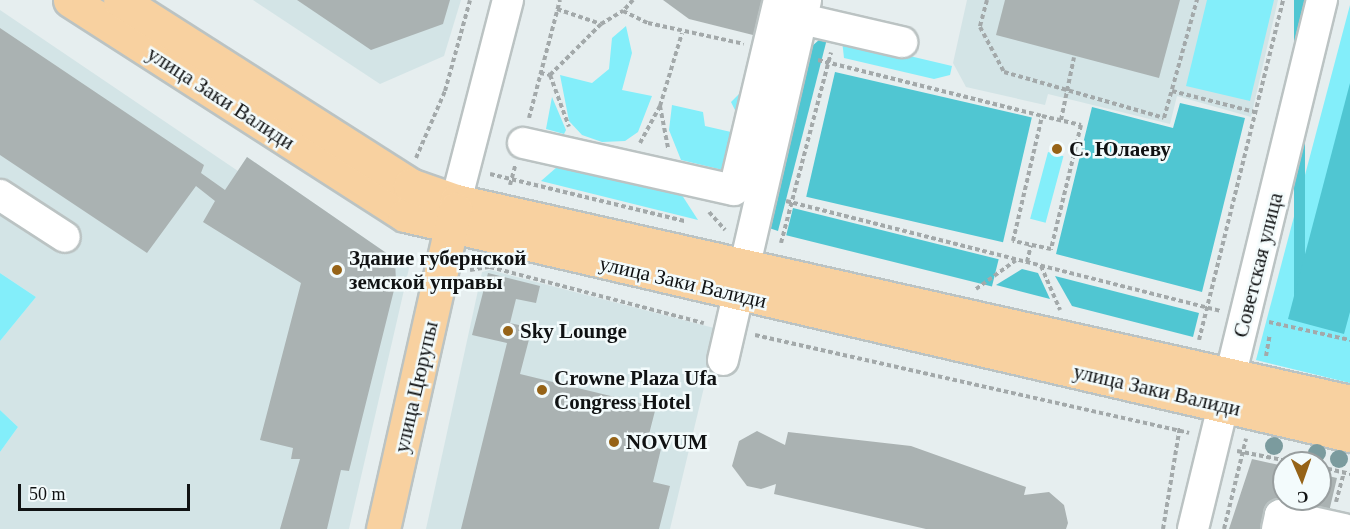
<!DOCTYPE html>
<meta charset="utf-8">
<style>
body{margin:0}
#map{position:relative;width:1350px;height:529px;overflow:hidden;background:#e6eeef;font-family:"Times New Roman",serif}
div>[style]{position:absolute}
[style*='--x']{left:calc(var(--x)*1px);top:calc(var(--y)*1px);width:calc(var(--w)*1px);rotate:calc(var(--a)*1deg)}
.built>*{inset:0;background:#d3e4e6}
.green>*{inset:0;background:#83eefa;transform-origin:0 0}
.forest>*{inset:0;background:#50c6d2;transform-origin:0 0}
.building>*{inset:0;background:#aab2b2}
.path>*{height:4px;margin-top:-2px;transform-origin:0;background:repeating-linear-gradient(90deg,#a3a9aa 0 4.5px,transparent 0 7.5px)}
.roads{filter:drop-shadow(2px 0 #bbc3c3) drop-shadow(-2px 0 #bbc3c3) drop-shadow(0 2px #bbc3c3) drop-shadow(0 -2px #bbc3c3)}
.minor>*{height:30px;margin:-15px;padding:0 15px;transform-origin:15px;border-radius:15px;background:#fff}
.major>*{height:33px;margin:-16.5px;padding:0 16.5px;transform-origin:16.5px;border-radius:16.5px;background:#f8d1a0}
.trees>*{width:18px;height:18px;margin:-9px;border-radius:50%;background:#7b9b9e}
.dots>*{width:16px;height:16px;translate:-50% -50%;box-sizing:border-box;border:3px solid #f3fbfc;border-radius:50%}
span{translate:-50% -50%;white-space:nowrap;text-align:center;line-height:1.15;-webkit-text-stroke:5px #f3fbfc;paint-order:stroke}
.street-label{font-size:21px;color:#101213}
.poi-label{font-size:21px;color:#101213;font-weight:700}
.left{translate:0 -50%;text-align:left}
.north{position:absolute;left:1272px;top:451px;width:60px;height:60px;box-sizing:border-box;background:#f3fbfc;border:2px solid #989e9f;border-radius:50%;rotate:178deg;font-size:16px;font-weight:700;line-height:24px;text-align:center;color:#101213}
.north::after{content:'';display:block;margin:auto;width:21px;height:27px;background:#966317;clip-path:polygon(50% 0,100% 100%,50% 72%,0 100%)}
.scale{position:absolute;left:18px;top:484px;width:172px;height:27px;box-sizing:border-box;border:3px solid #101213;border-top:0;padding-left:8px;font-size:18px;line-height:21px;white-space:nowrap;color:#101213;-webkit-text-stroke:4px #f3fbfc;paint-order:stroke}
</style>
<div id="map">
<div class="built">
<i style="clip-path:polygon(253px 0,461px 0,444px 56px,380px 84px)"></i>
<i style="clip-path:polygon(967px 0,1278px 0,1251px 117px,1177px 96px,1170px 124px,1048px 94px,1045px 105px,966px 87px,953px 63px)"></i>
<i style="clip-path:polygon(0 10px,238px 171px,247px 157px,395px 259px,410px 264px,349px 529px,0 529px,0 452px,18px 427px,0 410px,0 341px,36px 297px,0 273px)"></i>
<i style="clip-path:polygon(490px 270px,718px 329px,670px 529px,426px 529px,482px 272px)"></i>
</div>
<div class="green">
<i style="clip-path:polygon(1207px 0,1274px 0,1250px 101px,1186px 86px)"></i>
<i style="clip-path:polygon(1350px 5px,1350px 383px,1256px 360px)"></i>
<i style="clip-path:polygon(626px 26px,632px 53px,622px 90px,652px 96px,638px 132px,625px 141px,602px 142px,582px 135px,569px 121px,560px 75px,592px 83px,609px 69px,612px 38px)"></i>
<i style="clip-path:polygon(842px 40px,952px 66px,950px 75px,934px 79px,844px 58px)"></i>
<i style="clip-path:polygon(741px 92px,748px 94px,727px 171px,681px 160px,669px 130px,672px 105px,703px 112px,705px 126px,731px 132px,736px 112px,731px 102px)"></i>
<i style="clip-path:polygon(552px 97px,566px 130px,564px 134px,546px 129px)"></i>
<i style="left:1048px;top:152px;width:16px;height:69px;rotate:15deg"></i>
<i style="clip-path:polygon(573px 164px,678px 189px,698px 220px,541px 181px,557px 167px)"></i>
<i style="clip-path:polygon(0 273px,36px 297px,0 341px)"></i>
<i style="clip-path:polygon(0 410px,18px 427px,0 452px)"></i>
</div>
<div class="forest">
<i style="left:1294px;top:0;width:11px;height:312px"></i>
<i style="clip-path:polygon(829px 31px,778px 231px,769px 228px,811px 47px)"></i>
<i style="left:835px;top:72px;width:202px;height:128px;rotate:13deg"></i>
<i style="clip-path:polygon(1350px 83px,1350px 312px,1344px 334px,1288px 319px)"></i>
<i style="clip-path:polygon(1180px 103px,1245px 118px,1202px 292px,1056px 254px,1092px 107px,1173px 128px)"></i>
<i style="left:793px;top:208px;width:212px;height:28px;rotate:14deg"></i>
<i style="clip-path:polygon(1022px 269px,1038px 273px,1050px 299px,996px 285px)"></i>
<i style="clip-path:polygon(1055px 276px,1199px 313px,1193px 337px,1072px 306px)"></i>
</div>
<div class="building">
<i style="clip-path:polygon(297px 0,450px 0,443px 24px,371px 50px)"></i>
<i style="clip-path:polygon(663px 0,770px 0,761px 37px,689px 19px)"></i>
<i style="clip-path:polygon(1005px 0,1180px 0,1159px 78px,996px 35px)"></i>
<i style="clip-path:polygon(0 28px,204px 165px,201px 173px,225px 190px,247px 157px,395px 259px,396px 282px,349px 471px,341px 470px,327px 529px,280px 529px,300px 459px,291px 459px,293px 448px,260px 440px,301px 283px,203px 222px,215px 201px,196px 186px,147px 253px,0 155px)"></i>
<i style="clip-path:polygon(488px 273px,540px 286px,536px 303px,516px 299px,510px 323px,532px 328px,520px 374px,656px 407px,646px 446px,661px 449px,653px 482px,670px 486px,659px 529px,461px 529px,507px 343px,472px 335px)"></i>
<i style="clip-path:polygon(757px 431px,785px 445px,788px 432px,911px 446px,1026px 487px,1024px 495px,1049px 492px,1064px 505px,1068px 523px,1066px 529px,926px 529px,774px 494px,776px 484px,761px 489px,747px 486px,732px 466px,739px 441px)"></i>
<i style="clip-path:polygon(1252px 459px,1284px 466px,1284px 499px,1320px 499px,1320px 474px,1337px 478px,1328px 516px,1271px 529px,1229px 529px)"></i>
</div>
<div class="path">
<i style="--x:633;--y:0;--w:15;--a:132"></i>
<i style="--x:623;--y:11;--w:28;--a:26"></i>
<i style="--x:648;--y:23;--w:98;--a:12.3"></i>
<i style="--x:987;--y:0;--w:28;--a:105"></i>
<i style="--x:980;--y:27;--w:51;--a:61.9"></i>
<i style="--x:1004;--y:72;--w:166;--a:16"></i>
<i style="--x:1164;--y:118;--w:123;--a:-74.4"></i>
<i style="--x:557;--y:9;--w:46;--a:18.8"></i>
<i style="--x:818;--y:60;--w:231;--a:14"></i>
<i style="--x:540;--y:73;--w:10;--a:11"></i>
<i style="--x:550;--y:75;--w:72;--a:-45"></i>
<i style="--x:601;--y:24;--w:26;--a:-31"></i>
<i style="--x:550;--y:75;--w:55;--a:69.9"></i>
<i style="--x:1172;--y:91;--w:86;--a:14.2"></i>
<i style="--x:660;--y:106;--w:76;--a:-73.2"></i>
<i style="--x:1042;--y:116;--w:40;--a:13"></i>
<i style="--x:1081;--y:125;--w:128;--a:103.6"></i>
<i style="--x:1051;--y:249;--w:39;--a:-168"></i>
<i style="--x:1013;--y:241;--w:128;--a:-76.9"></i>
<i style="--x:529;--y:118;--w:122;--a:-75.3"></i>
<i style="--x:1061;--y:120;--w:64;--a:-78.3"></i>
<i style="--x:640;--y:143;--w:42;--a:-61.6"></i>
<i style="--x:660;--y:106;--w:43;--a:79.2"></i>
<i style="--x:416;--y:158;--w:73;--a:-66.6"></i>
<i style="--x:445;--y:91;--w:94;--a:-74.6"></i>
<i style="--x:490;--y:174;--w:200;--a:13.6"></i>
<i style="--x:510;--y:185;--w:20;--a:-75"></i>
<i style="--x:786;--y:201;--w:449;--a:14.2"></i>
<i style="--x:709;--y:212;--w:24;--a:48"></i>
<i style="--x:781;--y:243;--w:197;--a:-75.3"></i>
<i style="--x:491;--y:262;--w:5;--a:101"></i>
<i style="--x:490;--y:267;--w:221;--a:14.7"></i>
<i style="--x:1027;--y:262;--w:17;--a:-77"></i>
<i style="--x:1041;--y:266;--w:48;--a:66.6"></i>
<i style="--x:470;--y:270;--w:20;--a:-9"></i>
<i style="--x:976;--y:289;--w:49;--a:-35.9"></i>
<i style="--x:1269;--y:322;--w:83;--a:12.5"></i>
<i style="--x:755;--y:335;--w:445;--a:12.7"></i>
<i style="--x:1199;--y:340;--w:350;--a:-76.1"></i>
<i style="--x:1266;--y:356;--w:22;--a:-80"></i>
<i style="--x:1237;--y:451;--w:62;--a:11.1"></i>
<i style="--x:1320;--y:467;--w:31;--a:13"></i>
<i style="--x:1336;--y:502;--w:31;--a:-75"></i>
<i style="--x:1163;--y:529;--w:104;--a:-80.6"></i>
<i style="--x:1224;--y:529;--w:93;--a:-76.3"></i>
</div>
<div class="roads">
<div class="minor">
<i style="--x:802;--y:19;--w:103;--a:13"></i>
<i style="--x:523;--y:143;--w:216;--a:12.6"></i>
<i style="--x:734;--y:190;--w:195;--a:-76.7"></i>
<i style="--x:0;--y:195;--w:77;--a:32.9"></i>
<i style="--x:456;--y:201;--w:208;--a:-75.5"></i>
<i style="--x:723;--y:360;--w:369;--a:-77"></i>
<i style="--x:1193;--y:529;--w:545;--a:-76.3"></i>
<i style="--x:1277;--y:529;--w:14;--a:-78"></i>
<i style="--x:1280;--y:515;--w:66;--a:12.3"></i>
</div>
<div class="major">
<i style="--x:70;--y:0;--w:398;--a:32.7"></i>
<i style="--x:405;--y:215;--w:970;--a:13.11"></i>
<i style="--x:120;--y:0;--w:344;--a:32.5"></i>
<i style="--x:410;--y:185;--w:49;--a:19.2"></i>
<i style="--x:456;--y:201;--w:916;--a:12.67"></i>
<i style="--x:383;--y:529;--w:328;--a:-77.3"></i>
</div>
</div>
<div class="trees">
<i style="left:1274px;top:446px"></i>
<i style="left:1317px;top:453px"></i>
<i style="left:1339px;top:459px"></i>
</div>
<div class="dots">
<i style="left:1057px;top:149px;background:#966317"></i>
<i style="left:337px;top:270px;background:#966317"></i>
<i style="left:508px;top:331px;background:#966317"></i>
<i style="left:542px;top:390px;background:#966317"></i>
<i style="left:614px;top:442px;background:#966317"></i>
</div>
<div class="street-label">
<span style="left:221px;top:98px;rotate:33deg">улица Заки Валиди</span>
<span style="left:1258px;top:265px;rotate:-76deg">Советская улица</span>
<span style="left:683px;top:282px;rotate:13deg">улица Заки Валиди</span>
<span style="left:416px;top:387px;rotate:-77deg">улица Цюрупы</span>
<span style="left:1157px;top:390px;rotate:13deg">улица Заки Валиди</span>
</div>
<div class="poi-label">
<span class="left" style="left:1069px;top:149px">С. Юлаеву</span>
<span class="left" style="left:349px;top:270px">Здание губернской<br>земской управы</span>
<span class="left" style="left:520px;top:331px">Sky Lounge</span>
<span class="left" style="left:554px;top:390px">Crowne Plaza Ufa<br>Congress Hotel</span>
<span class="left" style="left:626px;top:442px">NOVUM</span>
</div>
<div class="north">С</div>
<div class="scale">50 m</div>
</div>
